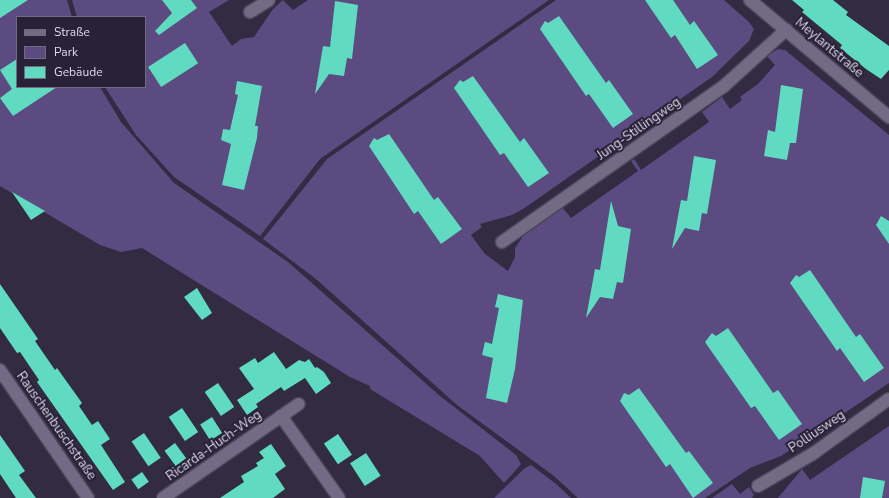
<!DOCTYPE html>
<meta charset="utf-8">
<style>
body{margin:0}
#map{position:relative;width:889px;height:498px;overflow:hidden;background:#322b42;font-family:"Nunito Sans",sans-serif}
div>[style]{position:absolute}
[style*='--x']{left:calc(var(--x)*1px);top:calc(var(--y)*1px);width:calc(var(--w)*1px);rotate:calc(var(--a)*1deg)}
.green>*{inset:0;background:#5c4b81}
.building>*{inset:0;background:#60dac0;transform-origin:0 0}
.roads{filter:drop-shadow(1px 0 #4d475a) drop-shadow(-1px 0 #4d475a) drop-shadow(0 1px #4d475a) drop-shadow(0 -1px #4d475a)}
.street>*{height:12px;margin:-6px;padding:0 6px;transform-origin:6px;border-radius:6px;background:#726b85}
span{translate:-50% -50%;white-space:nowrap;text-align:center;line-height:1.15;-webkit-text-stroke:4px #282137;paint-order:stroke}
.street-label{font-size:13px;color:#dfdbea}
.legend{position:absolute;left:16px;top:16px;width:130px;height:72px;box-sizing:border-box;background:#282137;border:1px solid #716b7f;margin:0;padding:5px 7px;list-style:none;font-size:12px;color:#dfdbea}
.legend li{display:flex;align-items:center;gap:8px;height:20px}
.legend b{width:20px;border:1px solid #716b7f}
</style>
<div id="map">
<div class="green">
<i style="clip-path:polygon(0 0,67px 0,72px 17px,17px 17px,17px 87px,100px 87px,121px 122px,174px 183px,288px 262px,440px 396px,516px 455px,521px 464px,516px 470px,504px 483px,480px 456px,370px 389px,370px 386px,350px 377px,142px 248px,121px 252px,100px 245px,0 186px)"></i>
<i style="clip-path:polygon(72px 0,229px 0,209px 12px,232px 46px,241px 39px,254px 37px,273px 9px,283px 0,293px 10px,308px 0,549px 0,320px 159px,260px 236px,174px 177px,136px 135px,105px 87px,145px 87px,145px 17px,77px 17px)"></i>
<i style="clip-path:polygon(556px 0,724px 0,749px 22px,754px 29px,749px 41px,712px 77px,523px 209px,512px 215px,480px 224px,482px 227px,471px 235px,485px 254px,508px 271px,515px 257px,515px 248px,523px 236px,563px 208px,571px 218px,638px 171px,631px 161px,634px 159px,641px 170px,709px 122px,702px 112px,722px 97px,730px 109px,742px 100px,740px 97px,758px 84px,775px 65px,767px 56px,778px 49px,785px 50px,889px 135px,889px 383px,781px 456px,750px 468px,705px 498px,578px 498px,554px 476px,457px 405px,316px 279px,263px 239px,327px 159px)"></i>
<i style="clip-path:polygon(889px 426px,889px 498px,778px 498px,802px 469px,810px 480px)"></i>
<i style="clip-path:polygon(531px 465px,556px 484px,571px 498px,494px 498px,525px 468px)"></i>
<i style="clip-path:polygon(732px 484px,740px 494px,749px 487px,754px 495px,752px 498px,712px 498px)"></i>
</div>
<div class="building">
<i style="clip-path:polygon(0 0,28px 0,0 18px)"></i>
<i style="clip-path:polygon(162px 0,191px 0,197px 8px,159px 35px,155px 31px,172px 13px)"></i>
<i style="clip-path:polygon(645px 0,673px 0,690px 25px,694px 21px,718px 55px,697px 69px,675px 35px,671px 38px)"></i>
<i style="clip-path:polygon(792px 0,833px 0,848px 12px,846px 15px,889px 46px,889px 70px,881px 79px,866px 69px,840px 48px,842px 45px,802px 12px,804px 10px)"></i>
<i style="clip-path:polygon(335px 1px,358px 5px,352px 59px,347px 58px,344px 76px,329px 74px,315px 94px,323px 46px,330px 47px)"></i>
<i style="clip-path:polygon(559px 16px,606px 83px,609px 80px,633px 114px,613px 128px,589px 94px,586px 96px,540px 29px,545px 21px,548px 23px)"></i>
<i style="left:185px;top:43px;width:24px;height:44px;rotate:57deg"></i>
<i style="clip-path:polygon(17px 59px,17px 87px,57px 87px,13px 116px,0 98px,12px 89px,0 70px)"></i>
<i style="clip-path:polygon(473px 76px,520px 142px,524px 138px,549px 173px,528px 187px,504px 153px,500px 155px,454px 88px,460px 80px,463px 82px)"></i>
<i style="clip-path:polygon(237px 81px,262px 86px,255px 126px,258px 126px,257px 138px,244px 190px,222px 185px,231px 144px,221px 140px,223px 129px,230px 130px,238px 95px,235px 94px)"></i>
<i style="clip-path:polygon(781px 85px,803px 89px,796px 143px,790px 143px,787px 160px,764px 156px,768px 130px,775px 132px)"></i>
<i style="clip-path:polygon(389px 134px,434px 200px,438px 197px,462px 229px,441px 244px,418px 211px,414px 214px,369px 146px,374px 138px,377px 140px)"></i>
<i style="clip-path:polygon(694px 156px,716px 160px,707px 214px,702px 213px,699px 231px,685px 228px,672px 249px,681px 200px,687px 201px)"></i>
<i style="clip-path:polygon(12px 192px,45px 211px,31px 220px)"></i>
<i style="clip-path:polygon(611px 201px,618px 226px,631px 229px,623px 283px,617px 282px,613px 299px,600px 297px,586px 318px,595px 269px,600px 270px)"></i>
<i style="clip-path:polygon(881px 216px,889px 221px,889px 244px,876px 225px)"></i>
<i style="clip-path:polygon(810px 270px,856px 337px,860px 334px,884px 368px,864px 382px,840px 348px,837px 351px,790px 283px,796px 275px,799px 277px)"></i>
<i style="clip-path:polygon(0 284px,38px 339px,35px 341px,55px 370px,57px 368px,82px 403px,79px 406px,92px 425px,98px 421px,110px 439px,101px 445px,125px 482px,113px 490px,37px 382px,39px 380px,20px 352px,17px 353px,0 328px)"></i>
<i style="clip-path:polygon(197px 288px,212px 313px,202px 320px,184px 297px)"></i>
<i style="clip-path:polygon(498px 294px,523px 300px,515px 369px,507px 403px,486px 398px,493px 358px,482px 355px,485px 342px,492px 344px,499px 308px,495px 307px)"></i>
<i style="clip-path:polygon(728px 328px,773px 393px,778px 390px,802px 424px,779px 440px,755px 406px,751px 408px,705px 342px,712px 333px,716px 336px)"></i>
<i style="clip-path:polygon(274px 352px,286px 369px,299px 360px,305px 362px,309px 359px,315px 368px,317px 367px,324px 372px,331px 383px,316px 394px,305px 378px,284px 391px,281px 387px,256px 404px,258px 407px,247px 415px,237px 400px,254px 389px,239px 368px,255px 358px,258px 363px)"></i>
<i style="left:218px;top:383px;width:29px;height:16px;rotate:56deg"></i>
<i style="clip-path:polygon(639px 388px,686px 453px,689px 451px,713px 483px,693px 498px,670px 464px,666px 467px,620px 401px,624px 393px,629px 395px)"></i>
<i style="left:182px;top:408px;width:29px;height:16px;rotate:56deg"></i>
<i style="left:212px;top:417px;width:19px;height:14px;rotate:58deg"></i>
<i style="left:144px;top:433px;width:30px;height:15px;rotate:56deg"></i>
<i style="left:338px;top:434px;width:25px;height:17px;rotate:56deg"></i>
<i style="clip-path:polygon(0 435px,25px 471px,19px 475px,36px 498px,16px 498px,0 474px)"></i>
<i style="left:175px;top:443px;width:19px;height:13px;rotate:54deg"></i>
<i style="clip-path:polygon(271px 444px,286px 466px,275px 474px,285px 489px,273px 498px,220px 498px,244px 482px,241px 476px,258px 466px,256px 463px,264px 458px,259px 452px)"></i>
<i style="left:366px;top:453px;width:27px;height:19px;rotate:57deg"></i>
<i style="left:142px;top:472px;width:12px;height:13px;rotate:55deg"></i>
<i style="clip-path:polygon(863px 477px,885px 481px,882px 498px,860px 498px)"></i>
</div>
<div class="roads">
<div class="street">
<i style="--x:750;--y:0;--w:182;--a:40.1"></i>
<i style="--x:250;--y:12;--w:22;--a:-32"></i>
<i style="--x:502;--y:242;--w:271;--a:-35.1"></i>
<i style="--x:724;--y:86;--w:84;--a:-42.1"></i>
<i style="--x:0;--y:370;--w:155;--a:55.5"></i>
<i style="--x:281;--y:416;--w:100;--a:54.7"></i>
<i style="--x:758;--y:486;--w:65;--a:-30.5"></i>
<i style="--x:814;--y:453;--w:92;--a:-35.8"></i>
<i style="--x:163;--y:498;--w:165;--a:-34.7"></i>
</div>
</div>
<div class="street-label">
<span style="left:829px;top:48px;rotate:40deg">Meylantstraße</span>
<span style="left:639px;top:129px;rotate:-35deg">Jung-Stillingweg</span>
<span style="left:56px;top:426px;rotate:55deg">Rauschenbuschstraße</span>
<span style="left:817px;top:432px;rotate:-34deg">Polliusweg</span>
<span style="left:214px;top:446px;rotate:-35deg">Ricarda-Huch-Weg</span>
</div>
<ul class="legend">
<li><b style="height:5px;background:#726b85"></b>Straße</li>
<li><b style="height:11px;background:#5c4b81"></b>Park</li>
<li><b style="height:11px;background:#60dac0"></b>Gebäude</li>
</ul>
</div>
